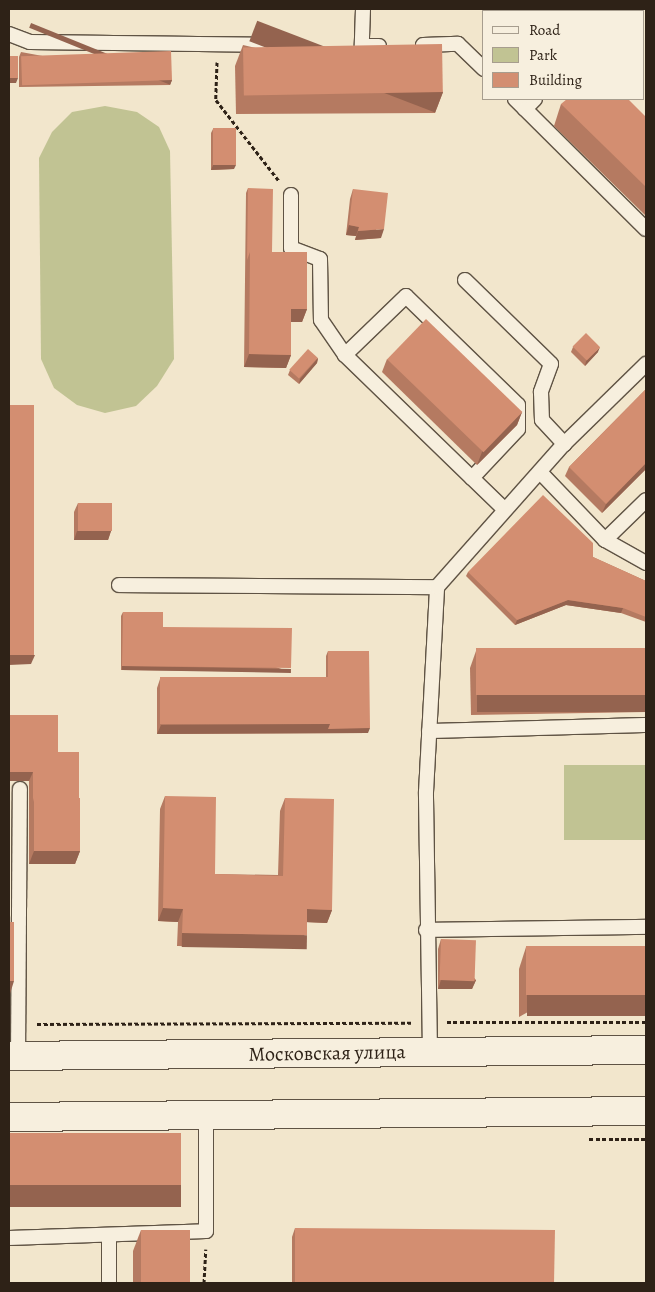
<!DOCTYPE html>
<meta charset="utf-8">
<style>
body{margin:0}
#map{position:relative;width:655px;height:1292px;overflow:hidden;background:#f2e6cc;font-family:Alegreya,serif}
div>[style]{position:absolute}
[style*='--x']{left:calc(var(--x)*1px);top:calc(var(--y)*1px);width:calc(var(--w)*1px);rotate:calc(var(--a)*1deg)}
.green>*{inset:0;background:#c1c393;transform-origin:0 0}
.path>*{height:3px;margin-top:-1.5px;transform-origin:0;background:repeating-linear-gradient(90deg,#2e2217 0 4px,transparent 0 6.5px)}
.roads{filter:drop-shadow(1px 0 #5f5344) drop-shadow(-1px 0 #5f5344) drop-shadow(0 1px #5f5344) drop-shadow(0 -1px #5f5344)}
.service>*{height:14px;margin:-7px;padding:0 7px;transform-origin:7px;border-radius:7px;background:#f7efde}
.secondary>*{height:28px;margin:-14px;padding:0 14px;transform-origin:14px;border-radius:14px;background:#f7efde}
.wall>*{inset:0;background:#b57a61}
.shaded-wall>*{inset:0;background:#94634f;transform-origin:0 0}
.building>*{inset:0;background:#d38e71;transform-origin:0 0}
span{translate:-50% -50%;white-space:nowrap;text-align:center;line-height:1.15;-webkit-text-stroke:4px #f7efde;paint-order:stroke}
.street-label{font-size:20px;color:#2e2217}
.frame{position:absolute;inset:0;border:10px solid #2e2217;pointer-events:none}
.legend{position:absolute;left:482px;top:10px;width:162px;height:90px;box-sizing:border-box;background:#f7efde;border:1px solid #a79d8e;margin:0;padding:6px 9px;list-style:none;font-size:15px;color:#2e2217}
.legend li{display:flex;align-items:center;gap:10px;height:25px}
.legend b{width:25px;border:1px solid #a79d8e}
</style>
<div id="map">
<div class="green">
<i style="clip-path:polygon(105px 106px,137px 112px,159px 127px,170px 151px,174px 359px,157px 386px,136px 406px,105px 413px,77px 405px,54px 388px,41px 359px,39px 158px,52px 132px,72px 112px)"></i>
<i style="left:646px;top:765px;width:75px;height:82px;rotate:90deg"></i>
</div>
<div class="path">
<i style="--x:217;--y:62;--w:38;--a:92"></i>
<i style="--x:216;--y:100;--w:103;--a:52.1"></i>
<i style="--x:447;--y:1022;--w:199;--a:0"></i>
<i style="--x:37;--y:1024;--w:374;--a:-0.2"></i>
<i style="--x:589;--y:1139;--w:57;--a:0"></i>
<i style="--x:204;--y:1283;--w:34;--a:-87"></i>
</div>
<div class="roads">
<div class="service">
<i style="--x:363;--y:9;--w:37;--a:92"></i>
<i style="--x:362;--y:46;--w:17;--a:0"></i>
<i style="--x:626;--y:11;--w:4;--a:-34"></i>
<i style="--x:9;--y:34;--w:22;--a:21"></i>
<i style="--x:30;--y:42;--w:231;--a:0.7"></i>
<i style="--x:423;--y:45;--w:35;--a:-2"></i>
<i style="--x:458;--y:44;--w:36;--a:44"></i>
<i style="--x:515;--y:99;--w:14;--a:45"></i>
<i style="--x:525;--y:109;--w:14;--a:-45"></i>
<i style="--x:525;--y:109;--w:170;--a:44.8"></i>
<i style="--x:291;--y:195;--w:53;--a:90"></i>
<i style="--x:291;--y:248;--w:31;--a:21"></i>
<i style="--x:320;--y:259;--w:61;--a:89.1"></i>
<i style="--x:321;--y:320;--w:42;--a:55.6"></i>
<i style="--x:465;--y:280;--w:120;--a:44.3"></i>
<i style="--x:551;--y:364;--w:30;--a:110"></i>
<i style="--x:541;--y:392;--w:28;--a:88"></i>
<i style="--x:542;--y:420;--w:33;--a:47"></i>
<i style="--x:540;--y:472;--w:94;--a:46.3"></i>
<i style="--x:605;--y:540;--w:47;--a:29.3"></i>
<i style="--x:472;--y:478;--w:67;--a:-46.8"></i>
<i style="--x:518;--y:429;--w:24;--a:-90"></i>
<i style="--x:518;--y:405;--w:156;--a:-135.8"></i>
<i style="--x:406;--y:296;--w:85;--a:136"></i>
<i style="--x:345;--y:355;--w:177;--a:44.1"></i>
<i style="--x:472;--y:478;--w:45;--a:44.1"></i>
<i style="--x:605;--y:540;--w:57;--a:-44.3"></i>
<i style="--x:119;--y:585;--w:318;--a:0.4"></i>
<i style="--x:429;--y:731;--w:217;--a:-1.6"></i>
<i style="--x:426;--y:930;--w:220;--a:-0.8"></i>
<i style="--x:430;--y:1052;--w:260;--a:-90.9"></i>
<i style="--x:426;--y:792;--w:205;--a:-86.9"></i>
<i style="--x:437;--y:587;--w:191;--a:-48.4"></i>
<i style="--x:564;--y:444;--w:115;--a:-44.3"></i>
<i style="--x:18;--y:1056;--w:267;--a:-89.6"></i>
<i style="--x:9;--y:1238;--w:197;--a:-2"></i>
<i style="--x:206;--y:1231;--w:116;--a:-90"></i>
<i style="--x:109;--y:1283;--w:48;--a:-90"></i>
</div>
<div class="secondary">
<i style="--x:9;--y:1056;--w:637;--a:-0.54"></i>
<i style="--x:9;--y:1117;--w:637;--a:-0.54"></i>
</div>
</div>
<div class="wall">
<i style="clip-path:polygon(243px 45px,443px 92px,435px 113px,236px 114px,235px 66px)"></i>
<i style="clip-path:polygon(21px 52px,172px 80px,170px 85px,19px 87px,19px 57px)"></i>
<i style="clip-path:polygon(561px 104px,646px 117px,646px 216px,554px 126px)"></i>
<i style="clip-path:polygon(213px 129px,234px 169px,211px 170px,211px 133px)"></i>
<i style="clip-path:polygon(248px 188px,272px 252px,307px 309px,302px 322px,291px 322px,291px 355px,286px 368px,244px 367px,246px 193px)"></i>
<i style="clip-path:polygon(353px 189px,381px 238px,355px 240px,356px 236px,346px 235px,350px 199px)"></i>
<i style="clip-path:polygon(573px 347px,598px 352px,585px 366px,571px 352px)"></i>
<i style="clip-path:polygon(318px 358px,317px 363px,299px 384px,288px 375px,290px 370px)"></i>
<i style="clip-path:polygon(387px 359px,522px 412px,517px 425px,477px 465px,382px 372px)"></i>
<i style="clip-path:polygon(646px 389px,646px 469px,602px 513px,565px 476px,569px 467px)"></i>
<i style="clip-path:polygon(78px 503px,111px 531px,108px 540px,74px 540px,74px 512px)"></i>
<i style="clip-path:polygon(593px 557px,646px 581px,646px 622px,621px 613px,566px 605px,515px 625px,466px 576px,468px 572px)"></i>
<i style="clip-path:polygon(123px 612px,163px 627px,290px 672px,121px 670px,121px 616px)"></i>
<i style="clip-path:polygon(646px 648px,646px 712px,471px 715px,470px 668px,476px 651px)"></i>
<i style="clip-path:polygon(328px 651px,368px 733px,157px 734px,157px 688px,160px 679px,326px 677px,326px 656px)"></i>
<i style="clip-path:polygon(9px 715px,58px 752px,79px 798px,80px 851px,75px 864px,29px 864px,29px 781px,9px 781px)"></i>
<i style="clip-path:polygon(165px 796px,215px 874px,278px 875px,280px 811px,285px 798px,332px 910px,327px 923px,307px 922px,302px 948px,177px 946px,178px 922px,158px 921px,160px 809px)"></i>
<i style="clip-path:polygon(441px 939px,476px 980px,472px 989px,438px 989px,438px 949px)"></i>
<i style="clip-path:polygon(646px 946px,519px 1017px,519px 969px,526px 947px)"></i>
<i style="clip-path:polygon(295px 1228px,554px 1283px,292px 1283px,292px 1237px)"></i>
<i style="clip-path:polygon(141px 1230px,191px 1283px,133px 1283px,133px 1251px)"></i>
</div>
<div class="shaded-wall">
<i style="clip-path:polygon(586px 9px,599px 9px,597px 11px,583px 11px)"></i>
<i style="clip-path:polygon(9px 78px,18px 78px,16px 83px,9px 83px)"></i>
<i style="left:172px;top:80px;width:5px;height:152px;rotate:112deg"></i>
<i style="left:443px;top:92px;width:22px;height:199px;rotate:111deg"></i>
<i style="clip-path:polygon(213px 165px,236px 165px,234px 169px,211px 170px)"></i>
<i style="clip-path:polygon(349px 225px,359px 227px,356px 236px,346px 235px)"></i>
<i style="clip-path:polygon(384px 229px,381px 238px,355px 240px,358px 231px)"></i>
<i style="clip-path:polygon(291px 309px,307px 309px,302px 322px,286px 322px)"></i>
<i style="clip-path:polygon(600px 347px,598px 352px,585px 366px,586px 361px)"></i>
<i style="clip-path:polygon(249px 354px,291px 355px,286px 368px,244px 367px)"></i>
<i style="clip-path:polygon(318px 358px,317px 363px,299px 384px,300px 379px)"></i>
<i style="clip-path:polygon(522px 412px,517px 425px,477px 465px,482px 452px)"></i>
<i style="clip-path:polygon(646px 463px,646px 469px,602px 513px,606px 504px)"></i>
<i style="clip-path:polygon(77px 531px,111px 531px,108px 540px,74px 540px)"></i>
<i style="clip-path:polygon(568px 600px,623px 608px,621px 613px,566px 605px,515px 625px,517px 620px)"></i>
<i style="clip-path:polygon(9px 655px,35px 655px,31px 664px,9px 665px)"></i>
<i style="left:122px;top:666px;width:169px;height:4px;rotate:1deg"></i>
<i style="left:646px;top:695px;width:17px;height:169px;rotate:90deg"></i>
<i style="clip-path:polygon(330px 724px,370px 728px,368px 733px,157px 734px,161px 725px)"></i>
<i style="clip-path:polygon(9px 772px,33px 772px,29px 781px,9px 781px)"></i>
<i style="clip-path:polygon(34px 851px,80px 851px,75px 864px,29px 864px)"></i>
<i style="clip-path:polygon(163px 908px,183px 909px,178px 922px,158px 921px)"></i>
<i style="clip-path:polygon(307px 909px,332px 910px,327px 923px,303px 922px)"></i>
<i style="left:182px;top:933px;width:125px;height:14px;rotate:1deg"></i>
<i style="clip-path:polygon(441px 980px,476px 980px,472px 989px,438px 989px)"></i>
<i style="clip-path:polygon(9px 981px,14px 981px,9px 997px)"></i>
<i style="left:646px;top:995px;width:21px;height:119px;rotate:90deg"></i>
<i style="left:9px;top:1185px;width:172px;height:22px"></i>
<i style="clip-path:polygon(295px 1282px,400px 1283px,294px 1283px)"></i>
</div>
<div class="building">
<i style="left:518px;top:9px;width:68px;height:3px"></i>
<i style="left:442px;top:44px;width:48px;height:199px;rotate:89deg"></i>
<i style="left:171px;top:51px;width:29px;height:150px;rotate:88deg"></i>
<i style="left:9px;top:56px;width:9px;height:22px"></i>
<i style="clip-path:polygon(567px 99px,628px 99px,646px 117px,646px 187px,561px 104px)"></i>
<i style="left:236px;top:128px;width:37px;height:23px;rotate:90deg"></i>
<i style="clip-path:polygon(248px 188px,273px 189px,272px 252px,250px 252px,247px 260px)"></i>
<i style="clip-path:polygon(353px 189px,388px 193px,384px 229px,358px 231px,359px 227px,349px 225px)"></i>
<i style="clip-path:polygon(250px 252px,307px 252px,307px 309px,291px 309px,291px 355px,249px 354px)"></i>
<i style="left:426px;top:319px;width:134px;height:56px;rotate:44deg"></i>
<i style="left:586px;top:333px;width:20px;height:19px;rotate:45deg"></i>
<i style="left:308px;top:349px;width:13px;height:28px;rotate:42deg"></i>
<i style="clip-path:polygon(646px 389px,646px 463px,606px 504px,569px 467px)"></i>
<i style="left:9px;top:405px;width:25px;height:250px"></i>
<i style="clip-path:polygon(543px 495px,593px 543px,593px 557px,646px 581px,646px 617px,623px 608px,568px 600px,517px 620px,468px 572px)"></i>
<i style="left:78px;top:503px;width:34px;height:28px"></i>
<i style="clip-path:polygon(123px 612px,163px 612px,163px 627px,292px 628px,291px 668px,122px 666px)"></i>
<i style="left:646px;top:648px;width:47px;height:170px;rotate:90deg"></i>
<i style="clip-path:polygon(328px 651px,369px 651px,370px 728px,328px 729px,330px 724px,330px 677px,328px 677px)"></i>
<i style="left:330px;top:677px;width:47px;height:170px;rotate:90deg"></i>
<i style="left:9px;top:715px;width:49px;height:37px"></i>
<i style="clip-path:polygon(9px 752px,79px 752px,79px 798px,34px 798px,33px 802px,33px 772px,9px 772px)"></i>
<i style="clip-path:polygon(165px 796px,216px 797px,215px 874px,283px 876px,285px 798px,334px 799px,332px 910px,307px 909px,307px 935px,182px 933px,183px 909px,163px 908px)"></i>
<i style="left:34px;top:798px;width:46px;height:53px"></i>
<i style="left:9px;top:922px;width:5px;height:59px"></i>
<i style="left:441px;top:939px;width:35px;height:41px;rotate:2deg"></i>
<i style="left:646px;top:946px;width:49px;height:120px;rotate:90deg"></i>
<i style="left:9px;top:1133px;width:172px;height:52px"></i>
<i style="clip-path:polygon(295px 1228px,555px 1230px,554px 1283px,400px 1283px,295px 1282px)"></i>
<i style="left:141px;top:1230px;width:49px;height:53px"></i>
</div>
<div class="street-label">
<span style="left:327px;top:1053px;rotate:-1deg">Московская улица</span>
</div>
<div class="frame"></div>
<ul class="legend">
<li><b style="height:6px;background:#f7efde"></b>Road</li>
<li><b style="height:14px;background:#c1c393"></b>Park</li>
<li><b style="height:14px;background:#d38e71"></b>Building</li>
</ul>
</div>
